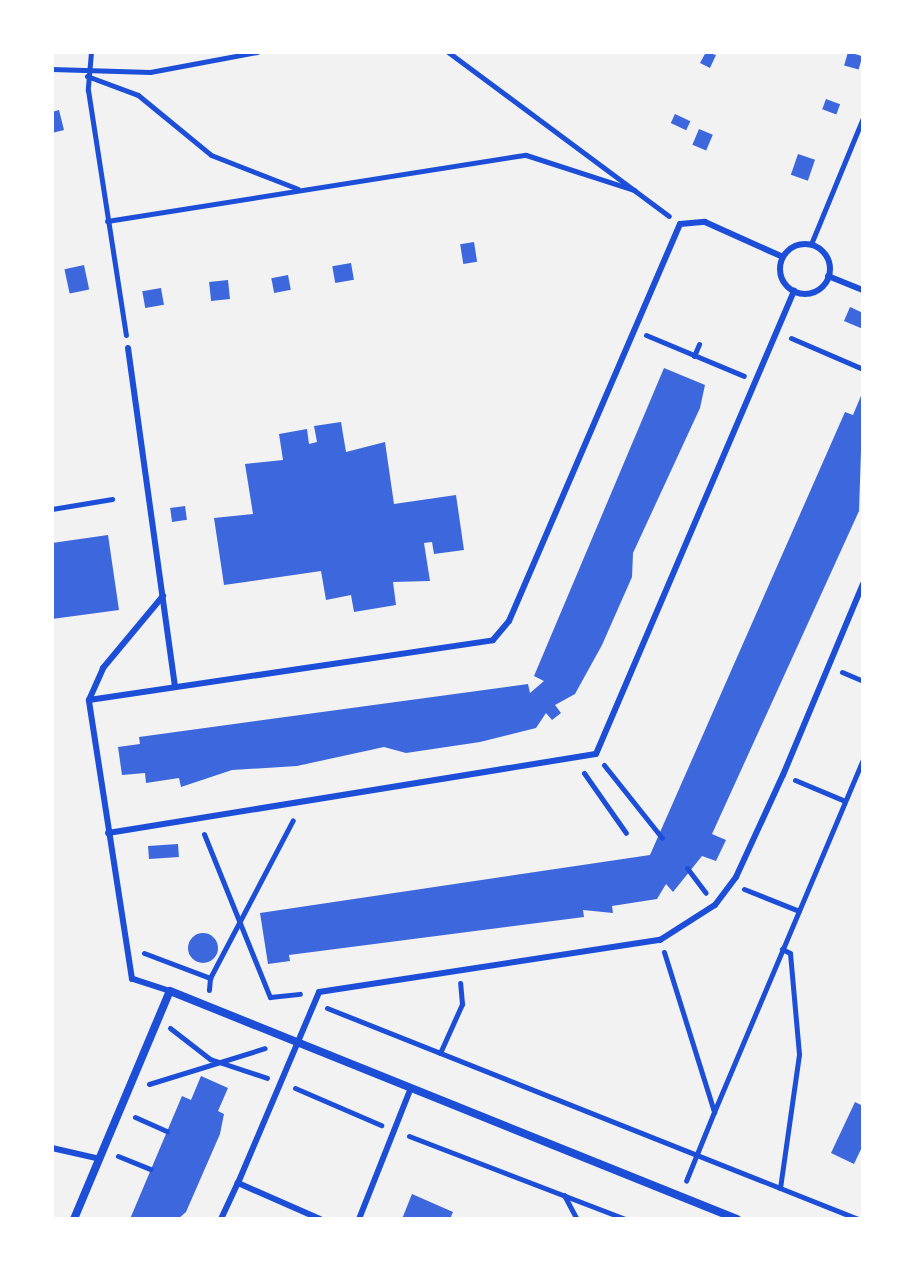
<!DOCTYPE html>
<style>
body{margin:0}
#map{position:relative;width:915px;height:1271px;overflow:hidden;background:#f2f2f2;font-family:Quicksand,sans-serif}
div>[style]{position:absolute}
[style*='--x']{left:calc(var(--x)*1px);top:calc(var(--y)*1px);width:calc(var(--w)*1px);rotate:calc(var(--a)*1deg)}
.building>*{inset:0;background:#3d67dc;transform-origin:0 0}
.round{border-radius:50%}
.path>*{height:5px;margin:-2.5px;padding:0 2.5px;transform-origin:2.5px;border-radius:2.5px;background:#1d4ed8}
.service>*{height:6px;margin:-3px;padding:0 3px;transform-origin:3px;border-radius:3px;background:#1d4ed8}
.service>.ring{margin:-3px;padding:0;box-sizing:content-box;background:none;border:6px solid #1d4ed8;border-radius:50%}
.minor>*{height:8px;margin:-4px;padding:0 4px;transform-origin:4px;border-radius:4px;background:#1d4ed8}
span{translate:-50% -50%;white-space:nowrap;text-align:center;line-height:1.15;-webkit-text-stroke:7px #fff;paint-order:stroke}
.frame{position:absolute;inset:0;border:54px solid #fff;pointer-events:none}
</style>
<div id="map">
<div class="building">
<i style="clip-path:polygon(706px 52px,716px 55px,710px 68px,700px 63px)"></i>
<i style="left:848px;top:52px;width:15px;height:14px;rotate:16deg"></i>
<i style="left:826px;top:99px;width:15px;height:11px;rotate:20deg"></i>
<i style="clip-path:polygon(59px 110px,64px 130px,52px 133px,52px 112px)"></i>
<i style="left:675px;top:114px;width:17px;height:10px;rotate:25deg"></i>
<i style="left:699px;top:129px;width:15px;height:17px;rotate:23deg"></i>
<i style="left:798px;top:154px;width:18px;height:22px;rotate:19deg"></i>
<i style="left:474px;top:242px;width:20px;height:14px;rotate:81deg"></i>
<i style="left:351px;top:263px;width:17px;height:19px;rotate:80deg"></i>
<i style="left:84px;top:265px;width:25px;height:20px;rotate:78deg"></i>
<i style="left:288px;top:275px;width:15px;height:17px;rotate:79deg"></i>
<i style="left:228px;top:280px;width:19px;height:19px;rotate:84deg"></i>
<i style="left:161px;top:288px;width:17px;height:19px;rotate:80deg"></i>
<i style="clip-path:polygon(850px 307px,863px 313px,863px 329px,844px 321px)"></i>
<i style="clip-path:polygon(664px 368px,705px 385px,700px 408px,633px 553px,632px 577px,602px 645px,575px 694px,555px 705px,561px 713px,552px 720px,546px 713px,536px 728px,480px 742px,406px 753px,384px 747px,297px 766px,232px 770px,181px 787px,179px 778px,146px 783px,145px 773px,122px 775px,118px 747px,140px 744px,139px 737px,528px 684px,530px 693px,544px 681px,534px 676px)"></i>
<i style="clip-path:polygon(863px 391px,859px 511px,712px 834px,726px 840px,716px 861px,702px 856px,673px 892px,666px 884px,657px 899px,612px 906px,613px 913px,583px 910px,584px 917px,289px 955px,290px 961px,268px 964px,260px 913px,650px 855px,845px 412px,853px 415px)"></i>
<i style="clip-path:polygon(341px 422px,346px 452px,385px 442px,394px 504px,456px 495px,464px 550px,434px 554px,432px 542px,424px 543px,430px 581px,393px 582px,396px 605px,354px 612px,351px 595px,326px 600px,321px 571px,224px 585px,214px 518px,253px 514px,245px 464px,283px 460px,279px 434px,307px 429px,309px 444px,317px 442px,314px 426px)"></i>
<i style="left:185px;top:506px;width:14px;height:15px;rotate:82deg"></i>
<i style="clip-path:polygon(108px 535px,119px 610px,52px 619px,52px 543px)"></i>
<i style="left:178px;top:844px;width:13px;height:30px;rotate:86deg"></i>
<i class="round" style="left:188px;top:933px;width:30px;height:30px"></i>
<i style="clip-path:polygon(201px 1076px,228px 1088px,218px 1111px,224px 1114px,220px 1134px,186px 1212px,178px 1219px,130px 1219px,182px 1096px,191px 1100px)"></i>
<i style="clip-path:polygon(855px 1102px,863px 1106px,863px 1145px,854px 1164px,831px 1153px)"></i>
<i style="clip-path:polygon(412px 1194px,453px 1212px,450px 1219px,402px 1219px)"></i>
</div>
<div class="path">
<i style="--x:91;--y:52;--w:38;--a:95"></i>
<i style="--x:88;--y:90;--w:248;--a:81.2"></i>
<i style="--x:448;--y:52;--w:275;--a:36.6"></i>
<i style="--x:52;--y:69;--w:98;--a:1.8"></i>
<i style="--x:150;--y:72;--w:109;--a:-10.6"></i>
<i style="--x:87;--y:76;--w:54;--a:20.4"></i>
<i style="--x:138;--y:95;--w:94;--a:39.4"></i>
<i style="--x:211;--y:155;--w:93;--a:21.3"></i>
<i style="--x:107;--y:221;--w:424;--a:-9"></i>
<i style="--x:526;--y:155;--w:114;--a:18"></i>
<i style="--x:811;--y:244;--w:136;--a:-67.6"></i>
<i style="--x:646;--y:335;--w:106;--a:22.7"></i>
<i style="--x:791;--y:338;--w:78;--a:23.3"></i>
<i style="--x:694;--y:356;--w:13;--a:-67"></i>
<i style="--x:52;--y:509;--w:61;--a:-9.5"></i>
<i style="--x:842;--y:672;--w:23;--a:23"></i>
<i style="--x:604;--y:765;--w:93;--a:51.5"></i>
<i style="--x:584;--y:773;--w:73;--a:55"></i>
<i style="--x:795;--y:780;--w:54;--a:22.8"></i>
<i style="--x:204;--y:834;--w:176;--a:68"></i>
<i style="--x:270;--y:997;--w:30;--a:-6"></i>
<i style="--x:687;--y:868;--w:31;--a:53"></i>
<i style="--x:744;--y:889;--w:59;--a:21.8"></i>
<i style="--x:664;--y:952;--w:168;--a:72.6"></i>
<i style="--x:714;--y:1112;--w:74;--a:112.1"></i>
<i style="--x:144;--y:953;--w:71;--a:20.7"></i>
<i style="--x:210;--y:978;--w:12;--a:95"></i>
<i style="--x:210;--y:978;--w:178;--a:-62.3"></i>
<i style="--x:327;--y:1008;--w:571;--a:21.67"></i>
<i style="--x:170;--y:1028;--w:51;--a:37.8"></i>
<i style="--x:210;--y:1059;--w:60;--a:18.4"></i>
<i style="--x:440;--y:1053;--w:54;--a:-65.8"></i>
<i style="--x:462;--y:1004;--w:21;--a:-95"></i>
<i style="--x:149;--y:1084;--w:121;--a:-17.2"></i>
<i style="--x:295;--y:1088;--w:94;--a:23.3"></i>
<i style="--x:714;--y:1112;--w:382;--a:-67.1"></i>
<i style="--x:135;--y:1117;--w:35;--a:24"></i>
<i style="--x:409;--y:1136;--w:231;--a:21"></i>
<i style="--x:118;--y:1156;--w:35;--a:22"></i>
<i style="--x:780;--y:1188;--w:135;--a:-81.9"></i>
<i style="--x:799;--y:1054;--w:101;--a:-95.1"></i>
<i style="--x:790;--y:953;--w:9;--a:-153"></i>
<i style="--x:564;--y:1195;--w:27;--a:62"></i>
</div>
<div class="service">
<i class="ring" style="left:780px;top:244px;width:44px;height:44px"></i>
<i style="--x:828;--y:276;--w:38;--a:22"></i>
<i style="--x:128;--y:348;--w:342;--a:82.1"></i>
<i style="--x:89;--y:700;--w:35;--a:-66"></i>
<i style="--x:103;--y:668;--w:94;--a:-50.2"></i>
<i style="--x:108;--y:833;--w:494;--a:-9.2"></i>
<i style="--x:596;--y:754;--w:504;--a:-66.85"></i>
<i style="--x:170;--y:991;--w:40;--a:-162"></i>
<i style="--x:132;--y:979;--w:282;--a:-98.8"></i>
<i style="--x:89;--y:700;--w:408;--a:-8.4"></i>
<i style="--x:493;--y:640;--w:25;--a:-50"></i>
<i style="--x:509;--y:621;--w:432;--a:-66.7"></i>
<i style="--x:680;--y:224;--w:25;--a:-5"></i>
<i style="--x:705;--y:222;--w:85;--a:24.2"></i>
<i style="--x:52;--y:1148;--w:49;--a:12.9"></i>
<i style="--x:221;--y:1219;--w:40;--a:-65"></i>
<i style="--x:320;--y:1219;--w:90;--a:-156.3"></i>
<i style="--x:238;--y:1183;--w:207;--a:-67"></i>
<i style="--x:319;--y:992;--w:345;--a:-8.7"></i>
<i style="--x:660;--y:940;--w:65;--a:-32.5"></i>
<i style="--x:715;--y:905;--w:35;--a:-53"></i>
<i style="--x:736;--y:877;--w:112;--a:-65.3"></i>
<i style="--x:783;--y:775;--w:207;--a:-67.3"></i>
<i style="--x:359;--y:1219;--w:139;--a:-68.4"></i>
</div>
<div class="minor">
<i style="--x:74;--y:1219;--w:247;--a:-67.2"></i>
<i style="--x:170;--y:991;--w:611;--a:21.91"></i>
</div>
<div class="frame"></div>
</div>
